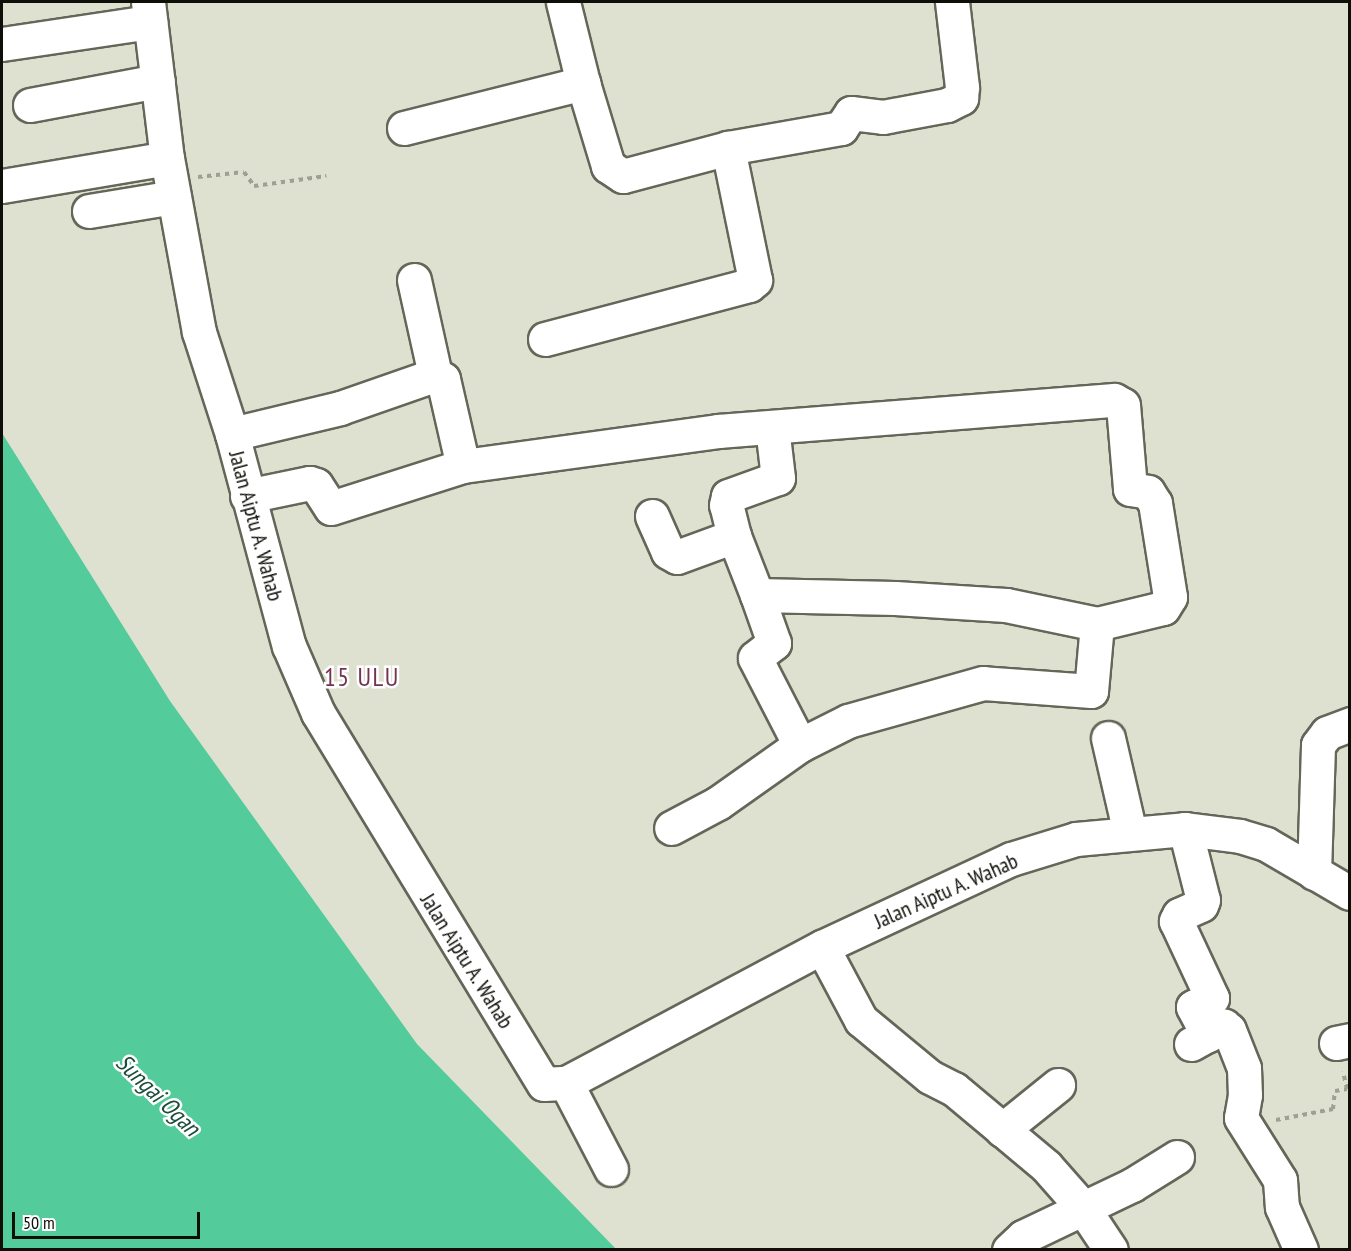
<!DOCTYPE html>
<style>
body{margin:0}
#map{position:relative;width:1351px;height:1251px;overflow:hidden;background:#dee1d0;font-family:"PT Sans Narrow",sans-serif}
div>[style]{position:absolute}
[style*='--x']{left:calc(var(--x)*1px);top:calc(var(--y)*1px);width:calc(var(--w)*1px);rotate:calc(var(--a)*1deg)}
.water>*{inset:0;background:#54cb9b}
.path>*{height:4px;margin-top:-2px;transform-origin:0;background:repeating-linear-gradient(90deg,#9da092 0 4.5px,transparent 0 9px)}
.roads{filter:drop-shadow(2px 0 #646658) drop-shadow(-2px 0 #646658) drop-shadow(0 2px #646658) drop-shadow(0 -2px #646658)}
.minor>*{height:33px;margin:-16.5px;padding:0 16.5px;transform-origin:16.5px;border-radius:16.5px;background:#fff}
span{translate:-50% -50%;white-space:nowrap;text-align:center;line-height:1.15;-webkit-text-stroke:5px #fff;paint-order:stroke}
.street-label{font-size:22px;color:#0e0f09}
.water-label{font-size:24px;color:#1c4d39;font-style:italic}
.quarter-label{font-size:26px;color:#753251;letter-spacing:1.5px}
.frame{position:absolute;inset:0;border:3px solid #0e0f09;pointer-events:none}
.scale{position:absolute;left:12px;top:1212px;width:188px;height:27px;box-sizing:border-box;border:3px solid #0e0f09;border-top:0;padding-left:8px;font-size:18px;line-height:21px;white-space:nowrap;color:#0e0f09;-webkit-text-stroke:4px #fff;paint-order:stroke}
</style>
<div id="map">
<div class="water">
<i style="clip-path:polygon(2px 433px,170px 701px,417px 1044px,616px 1249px,2px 1249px)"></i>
</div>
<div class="path">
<i style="--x:198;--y:177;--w:46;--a:-6.2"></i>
<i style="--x:244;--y:172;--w:17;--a:54"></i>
<i style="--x:254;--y:186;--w:73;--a:-7.9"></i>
<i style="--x:1276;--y:1120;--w:58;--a:-10.9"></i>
<i style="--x:1333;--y:1109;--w:18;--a:-84"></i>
<i style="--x:1335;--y:1091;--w:12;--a:-9"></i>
<i style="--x:1347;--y:1089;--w:18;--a:-103"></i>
</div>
<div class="roads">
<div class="minor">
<i style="--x:148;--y:2;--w:157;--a:83.1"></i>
<i style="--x:167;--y:158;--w:177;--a:79.6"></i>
<i style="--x:199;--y:332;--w:107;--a:72.1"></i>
<i style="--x:232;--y:434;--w:220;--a:75"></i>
<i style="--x:289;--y:646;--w:73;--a:66.6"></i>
<i style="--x:318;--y:713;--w:434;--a:58.7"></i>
<i style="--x:544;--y:1084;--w:22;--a:-3"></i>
<i style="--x:566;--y:1083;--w:290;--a:-28"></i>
<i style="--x:822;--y:947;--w:208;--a:-25"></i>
<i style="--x:1011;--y:859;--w:68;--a:-17.1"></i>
<i style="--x:1076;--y:839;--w:109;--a:-5.2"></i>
<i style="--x:1185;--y:829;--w:55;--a:7.3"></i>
<i style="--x:1240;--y:836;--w:27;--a:17"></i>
<i style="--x:1266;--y:844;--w:97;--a:30.3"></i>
<i style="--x:2;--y:44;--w:150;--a:-8.5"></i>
<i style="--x:583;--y:83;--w:87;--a:73.2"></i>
<i style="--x:608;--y:166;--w:18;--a:34"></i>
<i style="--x:623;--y:176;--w:109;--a:-14.9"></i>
<i style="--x:728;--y:148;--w:115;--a:-10"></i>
<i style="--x:841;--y:128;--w:18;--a:-56"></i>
<i style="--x:851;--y:113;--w:32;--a:7"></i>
<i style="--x:883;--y:117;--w:65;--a:-10.6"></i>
<i style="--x:947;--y:105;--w:16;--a:-27"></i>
<i style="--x:961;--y:98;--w:11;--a:-85"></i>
<i style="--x:962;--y:87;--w:86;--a:-96.7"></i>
<i style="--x:30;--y:105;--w:130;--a:-10.6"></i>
<i style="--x:404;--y:128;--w:185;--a:-14.1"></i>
<i style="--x:583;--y:83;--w:83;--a:-103.9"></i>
<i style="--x:2;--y:186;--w:167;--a:-9.6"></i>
<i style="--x:89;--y:211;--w:86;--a:-9.4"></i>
<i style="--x:414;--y:280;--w:97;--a:77.5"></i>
<i style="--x:545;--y:339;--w:211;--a:-14.8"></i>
<i style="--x:749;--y:285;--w:8;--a:-40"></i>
<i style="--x:755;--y:280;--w:135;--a:-101.6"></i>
<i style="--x:232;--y:434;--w:111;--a:-13.5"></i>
<i style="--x:340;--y:408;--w:101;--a:-19.2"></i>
<i style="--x:435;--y:375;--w:9;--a:27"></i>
<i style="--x:443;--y:379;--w:89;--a:77.1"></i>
<i style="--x:463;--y:466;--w:257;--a:-7.8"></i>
<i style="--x:718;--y:431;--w:397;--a:-4.5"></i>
<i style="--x:1114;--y:400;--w:10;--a:29"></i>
<i style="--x:1123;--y:405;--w:84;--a:85.2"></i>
<i style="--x:1130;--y:489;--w:18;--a:9"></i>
<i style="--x:1148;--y:492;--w:13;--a:58"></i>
<i style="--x:1155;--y:503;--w:95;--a:80.9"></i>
<i style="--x:1170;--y:597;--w:13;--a:122"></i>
<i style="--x:1163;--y:608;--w:68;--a:166.4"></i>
<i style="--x:1097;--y:624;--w:67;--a:95.1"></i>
<i style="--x:1091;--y:691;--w:108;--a:-175.8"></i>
<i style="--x:983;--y:683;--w:140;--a:164.3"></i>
<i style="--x:848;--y:721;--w:54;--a:153.4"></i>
<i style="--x:800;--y:745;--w:100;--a:144.7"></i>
<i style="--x:718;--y:803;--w:53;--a:152"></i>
<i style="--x:247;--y:496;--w:64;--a:-11.7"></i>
<i style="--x:310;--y:483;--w:6;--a:18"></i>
<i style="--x:316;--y:485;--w:27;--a:57"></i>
<i style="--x:331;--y:508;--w:139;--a:-17.7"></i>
<i style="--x:652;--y:516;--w:39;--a:66"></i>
<i style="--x:668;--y:552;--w:10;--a:29"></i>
<i style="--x:677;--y:557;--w:61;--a:-20.2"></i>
<i style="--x:734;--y:536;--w:32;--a:-104"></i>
<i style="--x:726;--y:505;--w:9;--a:-77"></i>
<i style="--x:728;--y:496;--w:53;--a:-19.8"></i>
<i style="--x:778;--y:478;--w:51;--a:-96.7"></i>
<i style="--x:734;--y:536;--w:63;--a:68.7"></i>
<i style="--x:757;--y:595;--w:138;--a:1.2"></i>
<i style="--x:895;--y:598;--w:111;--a:3.6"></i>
<i style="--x:1006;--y:605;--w:93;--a:11.8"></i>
<i style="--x:757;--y:595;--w:51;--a:70.5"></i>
<i style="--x:774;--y:643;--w:24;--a:142"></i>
<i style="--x:755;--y:658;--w:98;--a:62.7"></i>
<i style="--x:1108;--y:738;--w:98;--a:77"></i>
<i style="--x:1185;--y:829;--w:73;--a:75.8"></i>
<i style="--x:1203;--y:900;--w:5;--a:112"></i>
<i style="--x:1201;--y:905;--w:24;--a:156"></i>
<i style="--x:1179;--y:915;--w:7;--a:117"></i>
<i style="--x:1176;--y:921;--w:85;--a:64.9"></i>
<i style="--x:1212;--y:998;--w:21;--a:155"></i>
<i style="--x:1193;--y:1007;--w:32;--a:62"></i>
<i style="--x:1314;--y:873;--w:128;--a:-88.2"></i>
<i style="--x:1318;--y:745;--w:15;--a:-53"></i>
<i style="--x:1327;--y:733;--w:25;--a:-21"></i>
<i style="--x:822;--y:947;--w:83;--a:61.9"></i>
<i style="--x:861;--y:1020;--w:89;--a:39.6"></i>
<i style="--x:930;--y:1077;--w:27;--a:27"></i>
<i style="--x:954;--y:1089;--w:120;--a:39.9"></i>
<i style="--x:1046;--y:1166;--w:56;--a:48.6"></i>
<i style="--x:1083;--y:1208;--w:50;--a:56.3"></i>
<i style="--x:1336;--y:1043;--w:14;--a:-12"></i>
<i style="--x:1191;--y:1044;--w:38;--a:-29"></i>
<i style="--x:1224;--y:1026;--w:6;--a:39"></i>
<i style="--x:1229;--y:1030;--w:41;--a:68.5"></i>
<i style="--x:1244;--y:1068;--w:27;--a:88"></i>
<i style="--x:1245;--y:1095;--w:23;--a:100"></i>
<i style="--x:1241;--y:1118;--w:73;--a:57.8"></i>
<i style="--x:1280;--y:1180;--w:27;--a:86"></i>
<i style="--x:1282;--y:1207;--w:47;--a:66.2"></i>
<i style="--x:566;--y:1083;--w:97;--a:62.4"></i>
<i style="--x:1002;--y:1130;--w:72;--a:-38.8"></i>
<i style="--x:1009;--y:1250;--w:19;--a:-43"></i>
<i style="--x:1023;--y:1237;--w:121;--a:-25.5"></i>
<i style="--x:1132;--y:1185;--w:53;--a:-31.9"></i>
</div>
</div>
<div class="street-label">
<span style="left:256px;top:526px;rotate:75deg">Jalan Aiptu A. Wahab</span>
<span style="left:946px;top:891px;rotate:-24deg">Jalan Aiptu A. Wahab</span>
<span style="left:467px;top:961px;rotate:58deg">Jalan Aiptu A. Wahab</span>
</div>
<div class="water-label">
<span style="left:158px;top:1095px;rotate:44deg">Sungai Ogan</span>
</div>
<div class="quarter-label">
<span style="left:362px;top:677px">15 ULU</span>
</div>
<div class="frame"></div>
<div class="scale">50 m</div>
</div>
